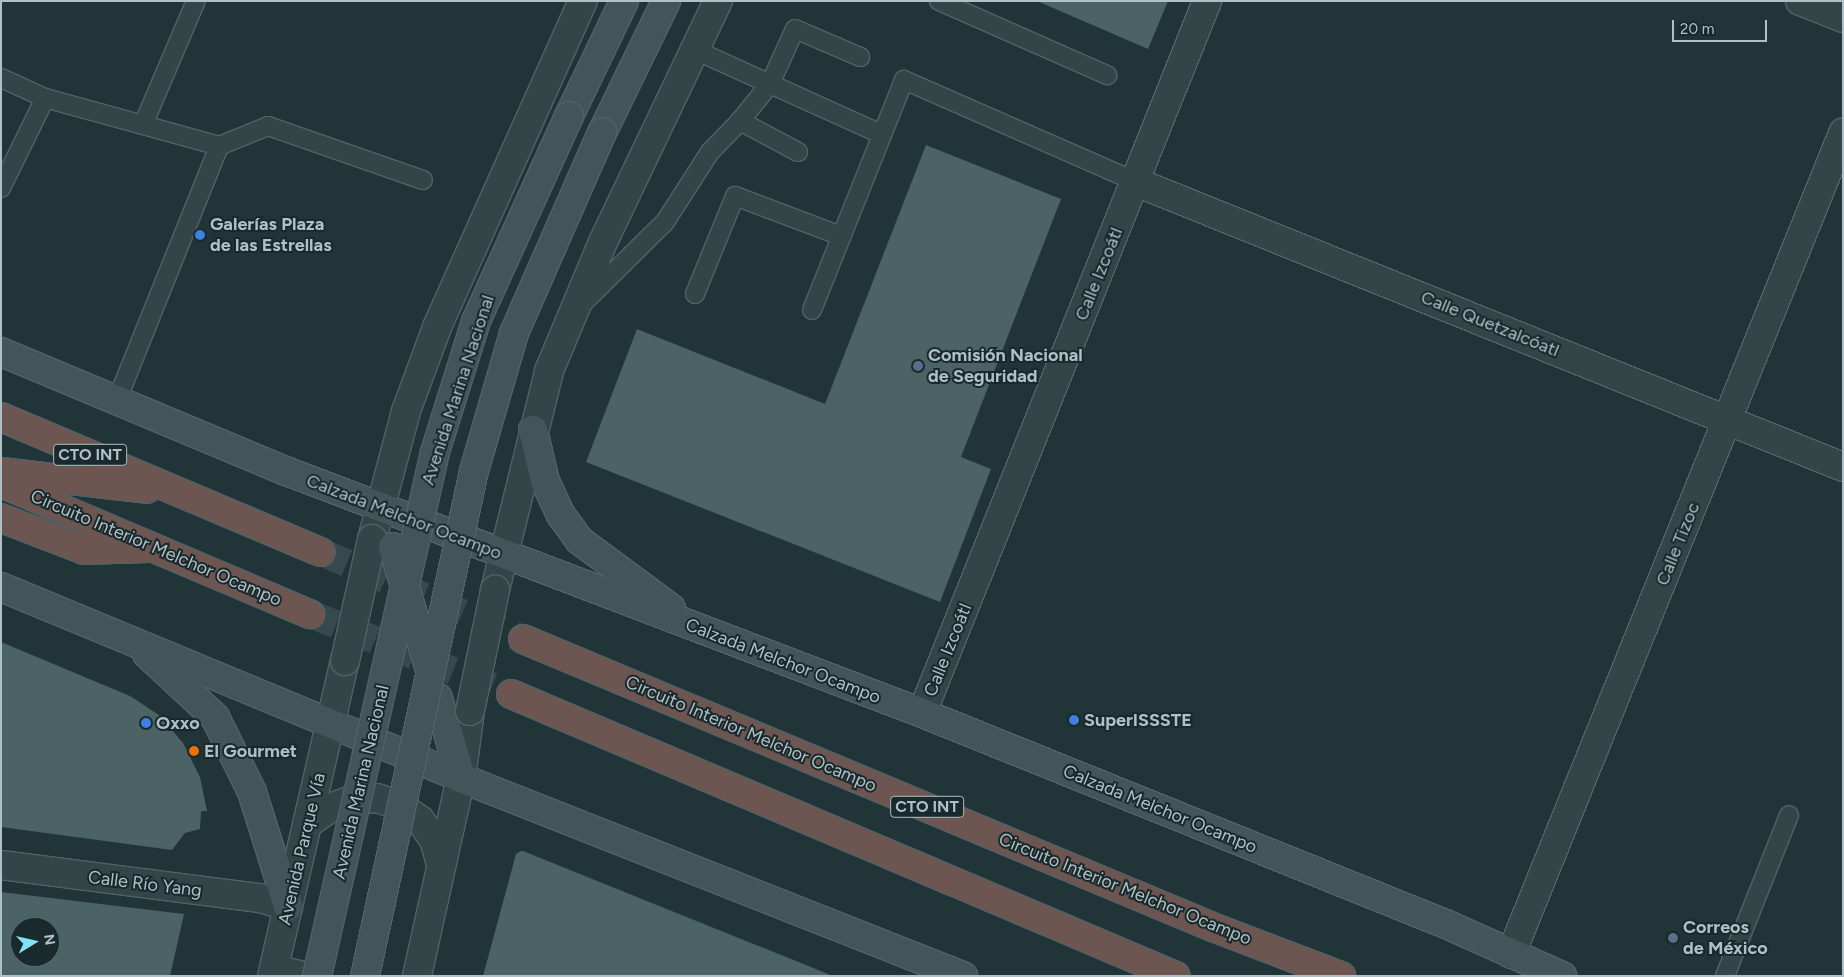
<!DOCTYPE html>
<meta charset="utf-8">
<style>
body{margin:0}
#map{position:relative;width:1844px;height:977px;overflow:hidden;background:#213437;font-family:Figtree,sans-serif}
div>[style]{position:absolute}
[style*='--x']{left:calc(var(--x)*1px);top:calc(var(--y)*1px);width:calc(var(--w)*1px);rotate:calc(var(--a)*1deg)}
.building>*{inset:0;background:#4c6366}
.motorway-tunnel>*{height:28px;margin-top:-14px;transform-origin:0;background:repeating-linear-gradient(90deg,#36494c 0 28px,transparent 0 42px)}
.path>*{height:3px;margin-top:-1.5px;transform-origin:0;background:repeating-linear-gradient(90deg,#465b54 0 4px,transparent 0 8px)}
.roads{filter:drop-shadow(1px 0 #516365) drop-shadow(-1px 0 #516365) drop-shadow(0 1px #516365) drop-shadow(0 -1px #516365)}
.service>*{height:18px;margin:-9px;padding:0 9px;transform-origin:9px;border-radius:9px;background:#344547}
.pedestrian>*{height:28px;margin:-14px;padding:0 14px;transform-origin:14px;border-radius:14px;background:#344547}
.minor>*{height:28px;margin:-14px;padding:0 14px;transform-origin:14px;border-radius:14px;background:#344547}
.tertiary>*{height:28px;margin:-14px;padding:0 14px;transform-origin:14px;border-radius:14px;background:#344547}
.secondary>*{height:28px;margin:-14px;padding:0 14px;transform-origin:14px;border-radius:14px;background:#42565a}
.motorway>*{height:28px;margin:-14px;padding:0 14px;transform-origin:14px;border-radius:14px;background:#6d5551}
.bridges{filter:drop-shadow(1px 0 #516365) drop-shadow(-1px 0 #516365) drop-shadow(0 1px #516365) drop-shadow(0 -1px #516365)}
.tertiary-bridge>*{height:28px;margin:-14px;padding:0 14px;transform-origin:14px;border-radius:14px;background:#344547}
.secondary-bridge>*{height:28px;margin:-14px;padding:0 14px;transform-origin:14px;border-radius:14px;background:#42565a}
.dots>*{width:14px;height:14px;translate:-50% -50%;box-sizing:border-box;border:2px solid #19292c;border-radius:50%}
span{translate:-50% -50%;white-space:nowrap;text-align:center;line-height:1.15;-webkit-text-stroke:4px #19292c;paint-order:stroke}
.shield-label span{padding:1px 4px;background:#19292c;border:1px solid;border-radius:4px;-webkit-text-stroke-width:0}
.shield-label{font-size:16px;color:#aec1c4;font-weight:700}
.poi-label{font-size:18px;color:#aec1c4;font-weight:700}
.left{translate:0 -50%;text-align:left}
.street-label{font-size:18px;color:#aec1c4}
.frame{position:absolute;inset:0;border:2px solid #aec1c4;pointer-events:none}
.north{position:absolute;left:10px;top:917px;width:50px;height:50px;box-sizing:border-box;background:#19292c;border:1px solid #556669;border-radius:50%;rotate:81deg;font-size:14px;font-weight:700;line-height:20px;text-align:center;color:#aec1c4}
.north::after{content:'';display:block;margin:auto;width:18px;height:22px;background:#82e3f5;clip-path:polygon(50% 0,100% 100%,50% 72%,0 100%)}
.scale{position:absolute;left:1672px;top:20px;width:95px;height:22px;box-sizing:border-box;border:2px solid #aec1c4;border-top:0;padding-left:6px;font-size:15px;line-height:18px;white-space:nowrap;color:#aec1c4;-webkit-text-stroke:4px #19292c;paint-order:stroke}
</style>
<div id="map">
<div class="building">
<i style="clip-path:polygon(1037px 1px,1168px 1px,1148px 49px)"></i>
<i style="clip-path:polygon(926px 145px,1061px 199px,961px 457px,991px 469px,940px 602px,586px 462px,637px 329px,825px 404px)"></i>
<i style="clip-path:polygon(1px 642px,130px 696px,159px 715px,183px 743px,200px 777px,207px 811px,201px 811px,200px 829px,185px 833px,172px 850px,1px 827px)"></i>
<i style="clip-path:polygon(521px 851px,523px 851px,833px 976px,483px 976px,516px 854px)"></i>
<i style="clip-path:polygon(evenodd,1px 892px,184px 914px,170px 976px,1px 976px,1px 892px,20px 927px,50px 927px,50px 957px,20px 957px,20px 927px)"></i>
</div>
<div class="motorway-tunnel">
<i style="--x:321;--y:552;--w:220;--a:23.3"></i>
<i style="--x:310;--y:614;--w:216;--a:21.7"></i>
</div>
<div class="path">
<i style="--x:1604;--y:976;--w:6;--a:0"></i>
</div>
<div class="roads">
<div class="service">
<i style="--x:939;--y:1;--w:184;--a:23.8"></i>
<i style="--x:695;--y:50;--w:204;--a:24.3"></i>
<i style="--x:1;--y:78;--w:48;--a:24.4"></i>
<i style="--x:45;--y:98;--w:180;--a:15.4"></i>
<i style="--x:143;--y:125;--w:135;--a:-66.9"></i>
<i style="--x:798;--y:152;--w:66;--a:-151.9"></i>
<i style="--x:740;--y:121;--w:48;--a:-51"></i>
<i style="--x:770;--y:84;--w:60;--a:-65.6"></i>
<i style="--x:795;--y:29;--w:71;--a:23.3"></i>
<i style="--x:1;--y:188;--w:100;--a:-63.9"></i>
<i style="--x:695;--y:294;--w:106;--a:-67.8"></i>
<i style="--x:735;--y:196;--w:113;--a:20.7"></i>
<i style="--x:581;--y:305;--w:118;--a:-44.7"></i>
<i style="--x:665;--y:222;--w:83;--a:-57.3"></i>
<i style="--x:710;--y:152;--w:43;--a:-45.9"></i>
<i style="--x:812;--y:310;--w:248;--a:-68.2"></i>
<i style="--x:904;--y:80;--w:253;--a:23.7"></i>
<i style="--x:117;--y:400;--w:274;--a:-68.1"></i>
<i style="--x:219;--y:146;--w:53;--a:-22.2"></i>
<i style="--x:268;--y:126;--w:164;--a:19.2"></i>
<i style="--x:1725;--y:976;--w:173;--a:-68.3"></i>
</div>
<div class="pedestrian">
<i style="--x:274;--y:969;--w:31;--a:13"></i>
</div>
<div class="minor">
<i style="--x:1800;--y:1;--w:46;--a:21.6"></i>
<i style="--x:1136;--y:182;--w:762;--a:21.95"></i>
<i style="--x:922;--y:713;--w:767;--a:-68.18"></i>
<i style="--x:1;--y:865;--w:261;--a:7.3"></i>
<i style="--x:260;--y:898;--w:29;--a:16"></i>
<i style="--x:1511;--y:954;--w:886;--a:-67.98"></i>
</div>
<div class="tertiary">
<i style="--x:372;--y:539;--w:132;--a:-75.1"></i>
<i style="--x:406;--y:411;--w:90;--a:-69.7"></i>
<i style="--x:437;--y:327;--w:357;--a:-65.9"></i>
<i style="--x:495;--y:590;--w:226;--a:-76.1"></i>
<i style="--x:549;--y:371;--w:140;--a:-67.3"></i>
<i style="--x:603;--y:242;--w:267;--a:-64.5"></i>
<i style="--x:307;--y:824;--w:28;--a:-35"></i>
<i style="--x:330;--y:808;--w:25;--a:-21"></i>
<i style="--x:353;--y:799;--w:24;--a:-2"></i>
<i style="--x:377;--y:798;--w:24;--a:19"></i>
<i style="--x:400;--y:806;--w:24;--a:35"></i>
<i style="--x:420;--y:820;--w:24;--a:55"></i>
<i style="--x:434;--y:840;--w:26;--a:74"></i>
<i style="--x:272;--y:976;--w:323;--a:-77"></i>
<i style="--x:417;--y:976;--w:203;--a:-77.5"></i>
<i style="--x:461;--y:778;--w:68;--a:-82.3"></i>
</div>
<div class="secondary">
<i style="--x:569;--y:116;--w:127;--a:-64.4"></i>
<i style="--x:602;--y:133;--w:147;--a:-64.1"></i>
<i style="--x:1;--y:352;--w:309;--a:22.7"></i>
<i style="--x:286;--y:471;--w:680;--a:20.83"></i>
<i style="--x:922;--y:713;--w:567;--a:21.95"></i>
<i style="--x:1448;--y:925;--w:125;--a:24.1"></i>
<i style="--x:533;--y:430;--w:52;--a:76.8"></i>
<i style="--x:545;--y:481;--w:38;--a:65"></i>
<i style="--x:561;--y:515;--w:31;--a:54"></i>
<i style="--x:579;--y:540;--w:114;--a:36.5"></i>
<i style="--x:1;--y:587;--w:498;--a:22.5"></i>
<i style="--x:461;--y:778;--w:540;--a:21.53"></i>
<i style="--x:147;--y:654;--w:93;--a:42.8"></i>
<i style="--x:215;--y:717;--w:84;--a:63.7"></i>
<i style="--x:252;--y:792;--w:120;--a:72.5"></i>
<i style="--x:438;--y:698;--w:83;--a:74"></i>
</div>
<div class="motorway">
<i style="--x:1;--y:417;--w:347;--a:22.9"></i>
<i style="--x:1;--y:472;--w:147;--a:6.6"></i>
<i style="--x:1;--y:483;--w:336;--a:23"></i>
<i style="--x:1;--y:518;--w:89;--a:21.1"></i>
<i style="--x:84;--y:550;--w:62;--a:-1.8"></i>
<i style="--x:523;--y:639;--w:750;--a:22.67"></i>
<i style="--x:1215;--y:928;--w:135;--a:20.9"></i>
<i style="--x:511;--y:694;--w:722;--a:22.98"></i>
</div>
</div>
<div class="bridges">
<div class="tertiary-bridge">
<i style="--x:345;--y:661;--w:125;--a:-77.5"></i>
<i style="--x:470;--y:711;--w:124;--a:-78.3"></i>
</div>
<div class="secondary-bridge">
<i style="--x:393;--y:547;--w:128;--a:73.3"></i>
<i style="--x:317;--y:976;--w:537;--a:-77.31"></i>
<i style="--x:435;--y:452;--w:137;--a:-72.6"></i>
<i style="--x:476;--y:321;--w:225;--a:-65.6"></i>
<i style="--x:365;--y:976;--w:517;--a:-77.82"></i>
<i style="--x:474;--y:471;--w:144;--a:-73.8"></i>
<i style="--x:514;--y:333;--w:219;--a:-66.3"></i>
</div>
</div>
<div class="dots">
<i style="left:200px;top:235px;background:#3f7fe0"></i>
<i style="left:918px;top:366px;background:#5c6f8a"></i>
<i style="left:1074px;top:720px;background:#3f7fe0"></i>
<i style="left:146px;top:723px;background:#3f7fe0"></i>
<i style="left:194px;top:751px;background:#e8710a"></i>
<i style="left:1673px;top:938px;background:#5c6f8a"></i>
</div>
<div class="shield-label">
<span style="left:90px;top:455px">CTO INT</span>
<span style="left:927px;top:807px">CTO INT</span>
</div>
<div class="poi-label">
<span class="left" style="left:210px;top:235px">Galerías Plaza<br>de las Estrellas</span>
<span class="left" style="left:928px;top:366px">Comisión Nacional<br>de Seguridad</span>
<span class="left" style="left:1084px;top:720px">SuperISSSTE</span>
<span class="left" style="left:156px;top:723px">Oxxo</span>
<span class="left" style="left:204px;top:751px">El Gourmet</span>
<span class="left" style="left:1683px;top:938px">Correos<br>de México</span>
</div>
<div class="street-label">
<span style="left:1099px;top:274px;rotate:-68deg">Calle Izcoátl</span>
<span style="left:1490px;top:324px;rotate:22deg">Calle Quetzalcóatl</span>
<span style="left:458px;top:390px;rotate:-72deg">Avenida Marina Nacional</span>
<span style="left:404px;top:517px;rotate:21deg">Calzada Melchor Ocampo</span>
<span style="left:1678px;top:544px;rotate:-68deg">Calle Tizoc</span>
<span style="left:156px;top:548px;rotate:23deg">Circuito Interior Melchor Ocampo</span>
<span style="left:948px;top:650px;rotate:-68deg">Calle Izcoátl</span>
<span style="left:783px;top:661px;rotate:21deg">Calzada Melchor Ocampo</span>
<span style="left:751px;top:734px;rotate:23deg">Circuito Interior Melchor Ocampo</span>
<span style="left:361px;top:782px;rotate:-77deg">Avenida Marina Nacional</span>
<span style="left:1160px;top:809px;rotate:22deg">Calzada Melchor Ocampo</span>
<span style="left:302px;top:849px;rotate:-77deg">Avenida Parque Vía</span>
<span style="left:145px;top:884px;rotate:7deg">Calle Río Yang</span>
<span style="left:1125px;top:889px;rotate:22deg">Circuito Interior Melchor Ocampo</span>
</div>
<div class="frame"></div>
<div class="north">N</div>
<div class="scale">20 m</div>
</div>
